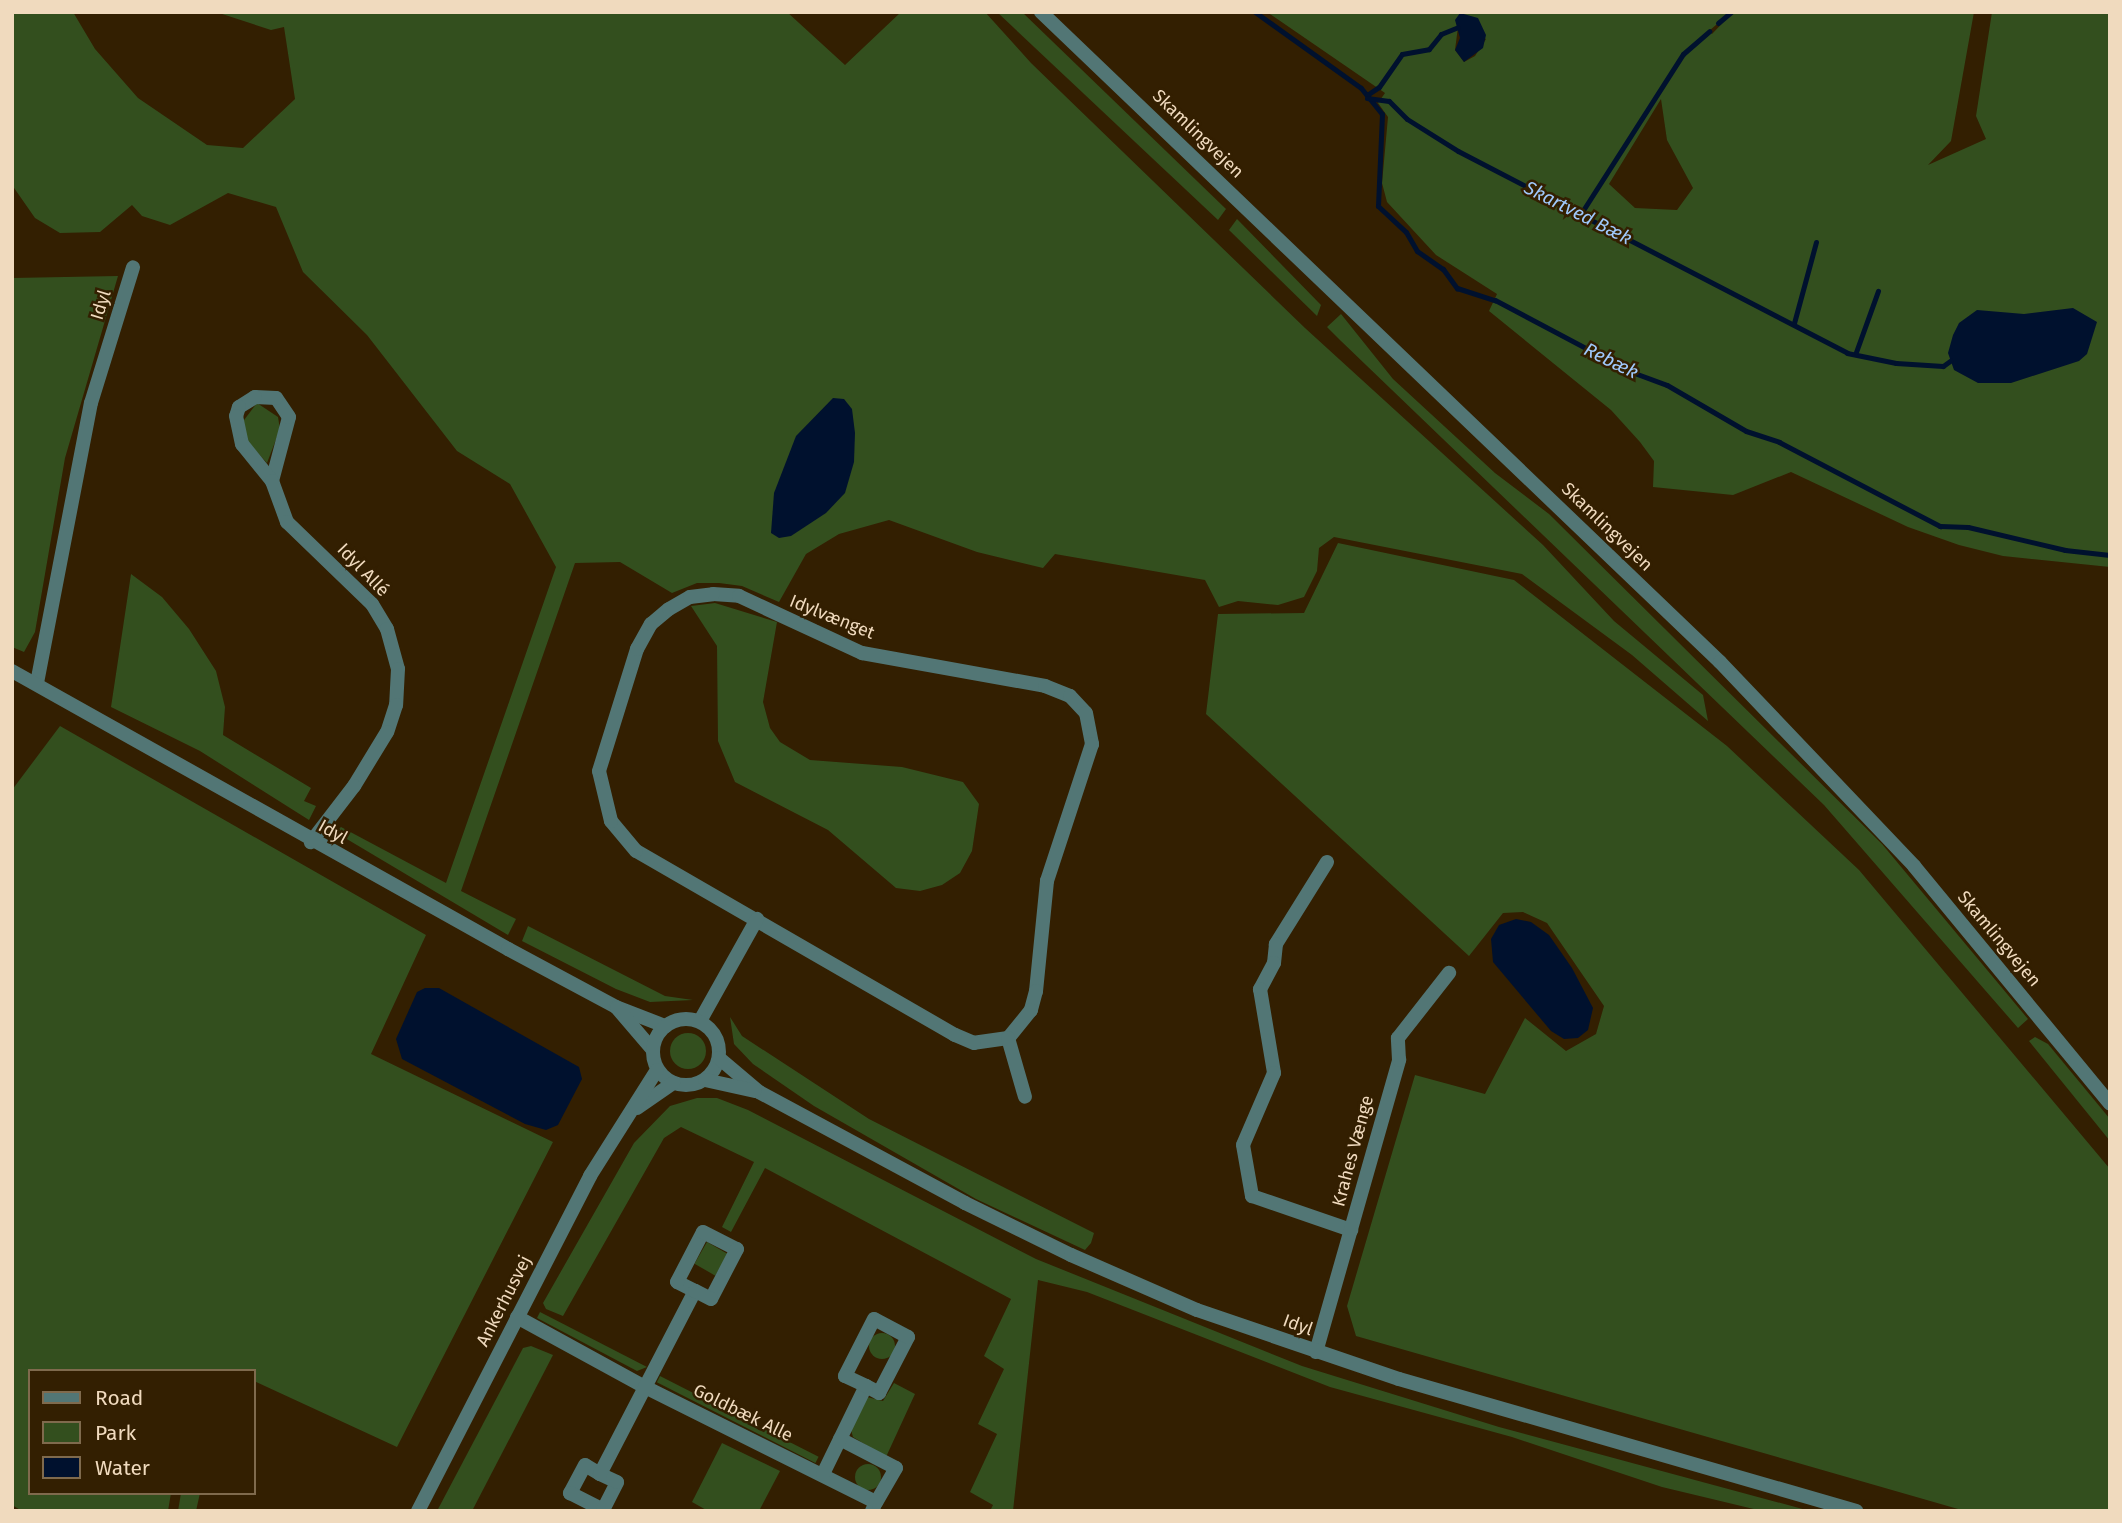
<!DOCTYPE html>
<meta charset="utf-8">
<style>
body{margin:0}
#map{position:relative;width:2122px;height:1523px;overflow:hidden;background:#331f01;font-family:"Fira Sans",sans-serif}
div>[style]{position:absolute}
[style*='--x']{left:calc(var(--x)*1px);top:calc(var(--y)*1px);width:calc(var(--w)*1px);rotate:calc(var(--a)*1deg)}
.green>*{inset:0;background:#334f1e;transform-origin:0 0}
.round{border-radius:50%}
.water>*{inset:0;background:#00112e}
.stream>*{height:5px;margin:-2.5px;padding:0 2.5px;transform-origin:2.5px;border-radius:2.5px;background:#00112e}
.minor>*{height:14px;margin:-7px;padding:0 7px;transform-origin:7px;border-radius:7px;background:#527675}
.tertiary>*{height:14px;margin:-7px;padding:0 7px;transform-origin:7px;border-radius:7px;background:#527675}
.tertiary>.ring{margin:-7px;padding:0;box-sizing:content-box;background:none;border:14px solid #527675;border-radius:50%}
span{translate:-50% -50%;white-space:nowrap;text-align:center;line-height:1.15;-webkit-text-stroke:5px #331f01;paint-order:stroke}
.street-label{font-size:18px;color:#f0dabe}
.water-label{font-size:19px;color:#a0c9fc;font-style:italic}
.frame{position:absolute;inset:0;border:14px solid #f0dabe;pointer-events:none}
.legend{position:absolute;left:28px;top:1369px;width:228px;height:126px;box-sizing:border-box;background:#331f01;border:2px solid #7f6a4d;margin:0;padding:9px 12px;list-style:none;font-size:21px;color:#f0dabe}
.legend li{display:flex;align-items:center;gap:14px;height:35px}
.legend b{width:35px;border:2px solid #7f6a4d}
</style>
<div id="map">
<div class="green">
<i style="clip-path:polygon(12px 12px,73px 12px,95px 49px,138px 98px,207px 145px,243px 148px,295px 99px,284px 27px,271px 30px,216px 12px,787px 12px,845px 65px,901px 12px,985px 12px,1031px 63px,1305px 328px,1543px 545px,1614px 621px,1703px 695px,1708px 721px,1632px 655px,1522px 574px,1334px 537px,1319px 548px,1317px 571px,1304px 597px,1278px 605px,1238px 601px,1219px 607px,1205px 580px,1055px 554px,1043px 568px,977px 552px,889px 520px,839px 534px,806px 554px,779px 602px,742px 586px,719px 583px,697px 583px,672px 593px,620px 562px,575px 563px,461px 891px,516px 919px,508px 935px,335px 832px,341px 827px,446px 883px,556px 567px,510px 484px,457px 451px,367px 335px,303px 272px,276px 207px,228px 193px,170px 225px,142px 216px,132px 205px,100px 232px,60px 233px,35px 218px,12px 185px)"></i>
<i style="clip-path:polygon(997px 12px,1022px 12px,1226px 209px,1218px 220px)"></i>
<i style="clip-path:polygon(evenodd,1267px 12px,1731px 12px,1709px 31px,1712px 34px,1733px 12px,1974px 12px,1951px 141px,1928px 165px,1986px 139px,1976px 116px,1992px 12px,2110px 12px,2110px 567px,2003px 556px,1959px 545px,1908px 527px,1791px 472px,1733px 495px,1653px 487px,1654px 461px,1640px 442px,1611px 410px,1489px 311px,1497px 294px,1436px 255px,1387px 202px,1382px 183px,1388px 117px,1378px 103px,1385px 93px,1267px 12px,1458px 27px,1486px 39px,1475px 56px,1464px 62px,1455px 50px,1458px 27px,1267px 12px,1661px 99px,1667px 140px,1693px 188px,1677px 210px,1635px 208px,1609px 184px,1661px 99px)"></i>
<i style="clip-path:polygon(1237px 219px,1321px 305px,1317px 316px,1229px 230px)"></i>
<i style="clip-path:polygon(118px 276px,65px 458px,35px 632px,24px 652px,12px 647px,12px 278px)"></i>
<i style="clip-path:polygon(1341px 314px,1393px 379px,1495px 473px,1549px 514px,1882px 844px,2028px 1019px,2018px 1028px,1824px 805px,1341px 341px,1327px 327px)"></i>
<i style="clip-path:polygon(257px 403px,278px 417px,280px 429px,267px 463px,244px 438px,241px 424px)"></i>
<i style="clip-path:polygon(1338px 543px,1514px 580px,1727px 746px,1859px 870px,2110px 1169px,2110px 1511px,1965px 1511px,1356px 1336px,1347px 1306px,1415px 1075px,1485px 1094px,1525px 1018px,1566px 1051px,1596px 1034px,1604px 1006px,1547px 923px,1523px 912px,1503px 913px,1469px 956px,1206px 714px,1218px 614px,1304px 613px)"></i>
<i style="clip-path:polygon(131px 574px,162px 597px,189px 629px,216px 671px,225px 707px,223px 735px,311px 788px,304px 801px,316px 806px,309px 820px,200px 751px,111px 707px)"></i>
<i style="clip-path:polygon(715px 603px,777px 622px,763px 702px,770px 728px,780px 742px,810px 760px,902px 767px,963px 782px,979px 804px,972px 851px,960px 873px,942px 885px,920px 891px,896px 888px,828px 830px,735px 782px,718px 741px,717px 646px,691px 606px)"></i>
<i style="clip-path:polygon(60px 726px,426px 935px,371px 1054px,553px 1142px,397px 1447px,254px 1381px,254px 1371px,30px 1371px,30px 1493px,171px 1493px,168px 1511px,22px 1511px,12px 1505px,12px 790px)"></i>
<i style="clip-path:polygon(528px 926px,665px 996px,693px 1000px,650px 1002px,616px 989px,522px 941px)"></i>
<i style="clip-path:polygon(730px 1017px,742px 1036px,869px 1119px,1094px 1233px,1091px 1243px,1085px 1250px,976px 1199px,814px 1106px,753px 1064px,734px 1044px)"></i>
<i class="round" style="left:670px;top:1033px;width:36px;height:36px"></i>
<i style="clip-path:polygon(2035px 1037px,2048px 1044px,2110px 1119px,2110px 1141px,2029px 1041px)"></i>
<i style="clip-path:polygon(697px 1098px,717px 1098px,748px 1110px,1036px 1259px,1302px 1366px,1499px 1427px,1810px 1511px,1762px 1511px,1662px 1487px,1512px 1437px,1330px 1387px,1087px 1292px,1038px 1280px,1013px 1511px,990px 1511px,993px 1505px,970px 1492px,997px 1434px,978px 1424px,1004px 1369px,984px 1356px,1011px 1299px,765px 1168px,731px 1232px,722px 1227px,754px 1162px,681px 1127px,664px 1138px,563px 1316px,546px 1309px,543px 1303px,634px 1143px,670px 1106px)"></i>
<i style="left:707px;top:1242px;width:24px;height:25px;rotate:30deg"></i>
<i style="clip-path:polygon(540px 1312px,647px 1367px,637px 1371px,537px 1318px)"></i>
<i class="round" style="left:869px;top:1333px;width:26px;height:26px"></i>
<i style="clip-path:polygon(531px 1346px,553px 1355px,472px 1511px,437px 1511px,523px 1348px)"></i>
<i style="left:660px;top:1376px;width:178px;height:7px;rotate:27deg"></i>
<i style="clip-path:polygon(894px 1383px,915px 1394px,886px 1457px,853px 1437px,851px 1430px,867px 1397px,883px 1401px)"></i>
<i style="clip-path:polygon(722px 1443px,780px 1471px,759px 1511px,708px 1511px,692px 1502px)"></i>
<i class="round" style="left:855px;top:1464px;width:26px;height:26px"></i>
<i style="clip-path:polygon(181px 1493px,200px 1493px,196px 1511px,178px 1511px)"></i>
</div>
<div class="water">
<i style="clip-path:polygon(1460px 13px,1478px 18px,1486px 35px,1483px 48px,1464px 62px,1455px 50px,1460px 38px,1455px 20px)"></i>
<i style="clip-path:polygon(2073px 308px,2097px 322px,2087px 354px,2079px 361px,2011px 383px,1978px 383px,1954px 370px,1948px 353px,1953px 335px,1959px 323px,1977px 310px,2024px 314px)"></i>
<i style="clip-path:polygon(833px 398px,844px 399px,852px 409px,855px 433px,854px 462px,845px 493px,826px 513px,791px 536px,779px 538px,771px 533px,774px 493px,796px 436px)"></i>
<i style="clip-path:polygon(1516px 919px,1531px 922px,1549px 935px,1572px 968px,1593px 1008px,1588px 1030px,1578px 1038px,1564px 1039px,1551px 1031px,1493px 962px,1491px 939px,1499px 925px)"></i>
<i style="clip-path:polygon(425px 988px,439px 988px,579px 1067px,582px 1079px,558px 1125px,546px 1130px,525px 1124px,402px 1059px,396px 1039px,417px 992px)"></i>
</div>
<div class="stream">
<i style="--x:1255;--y:12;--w:130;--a:35.6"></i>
<i style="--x:1361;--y:88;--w:33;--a:51"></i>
<i style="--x:1382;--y:114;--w:92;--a:92.5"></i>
<i style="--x:1378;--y:206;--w:38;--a:43"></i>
<i style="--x:1406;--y:232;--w:22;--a:60"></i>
<i style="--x:1417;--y:251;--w:32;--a:35"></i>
<i style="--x:1443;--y:269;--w:24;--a:54"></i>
<i style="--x:1457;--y:288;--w:40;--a:18"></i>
<i style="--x:1495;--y:300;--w:152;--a:27.9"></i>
<i style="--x:1629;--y:371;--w:40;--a:20.2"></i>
<i style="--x:1667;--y:385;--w:91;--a:30.2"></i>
<i style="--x:1746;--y:431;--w:35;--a:18"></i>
<i style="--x:1779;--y:442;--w:182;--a:27.6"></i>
<i style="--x:1940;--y:526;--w:28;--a:2"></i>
<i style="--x:1968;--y:527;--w:100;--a:13.3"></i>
<i style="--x:2065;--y:550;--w:45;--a:6.3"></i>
<i style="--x:1718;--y:23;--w:17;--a:-40"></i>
<i style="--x:1367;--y:95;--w:14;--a:-34"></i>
<i style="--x:1379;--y:87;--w:40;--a:-55.1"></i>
<i style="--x:1402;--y:54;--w:27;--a:-10"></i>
<i style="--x:1429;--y:49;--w:19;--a:-51"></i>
<i style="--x:1441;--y:34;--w:18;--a:-22"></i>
<i style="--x:1367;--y:98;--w:22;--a:8"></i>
<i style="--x:1389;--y:101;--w:25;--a:45"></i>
<i style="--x:1407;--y:119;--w:60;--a:32.1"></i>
<i style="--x:1458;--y:151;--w:438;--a:27.4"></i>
<i style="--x:1847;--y:353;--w:50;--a:11.5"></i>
<i style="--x:1896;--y:363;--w:47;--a:3.7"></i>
<i style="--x:1943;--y:366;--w:9;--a:-36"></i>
<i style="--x:1580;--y:215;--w:191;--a:-57.4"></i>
<i style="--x:1683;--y:54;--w:35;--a:-41"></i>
<i style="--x:1794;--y:323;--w:84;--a:-74.8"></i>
<i style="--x:1856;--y:352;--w:65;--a:-70.2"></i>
</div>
<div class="minor">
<i style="--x:272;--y:481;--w:66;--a:-75.1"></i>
<i style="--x:289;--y:417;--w:23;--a:-124"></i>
<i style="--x:276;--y:398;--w:21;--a:-177"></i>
<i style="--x:255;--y:397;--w:19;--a:148"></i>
<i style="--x:239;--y:407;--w:9;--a:108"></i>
<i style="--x:236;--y:416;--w:29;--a:78"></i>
<i style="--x:242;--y:444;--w:48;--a:51"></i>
<i style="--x:272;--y:481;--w:44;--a:69.9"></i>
<i style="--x:287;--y:522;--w:118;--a:44"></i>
<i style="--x:372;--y:604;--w:29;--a:59"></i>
<i style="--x:387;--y:629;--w:41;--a:74.6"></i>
<i style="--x:398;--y:669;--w:36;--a:93"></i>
<i style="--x:396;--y:705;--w:28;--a:108"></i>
<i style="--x:387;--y:732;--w:63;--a:121.4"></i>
<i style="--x:354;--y:786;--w:71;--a:127.5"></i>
<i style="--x:713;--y:594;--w:26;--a:4"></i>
<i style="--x:739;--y:596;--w:136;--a:24.9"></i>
<i style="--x:862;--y:653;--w:186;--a:10.2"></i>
<i style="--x:1045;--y:686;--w:27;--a:22"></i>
<i style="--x:1070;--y:696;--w:23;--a:47"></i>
<i style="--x:1086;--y:713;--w:32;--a:79"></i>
<i style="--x:1092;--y:744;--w:144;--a:108.2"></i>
<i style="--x:1047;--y:881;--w:111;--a:95.7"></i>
<i style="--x:1036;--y:991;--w:20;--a:105"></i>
<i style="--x:1031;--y:1010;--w:36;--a:129"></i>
<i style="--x:1008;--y:1038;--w:34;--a:172"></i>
<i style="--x:974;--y:1043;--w:21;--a:-157"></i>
<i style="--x:955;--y:1035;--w:368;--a:-150"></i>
<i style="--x:636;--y:851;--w:39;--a:-130"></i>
<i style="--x:611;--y:821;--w:51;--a:-103.5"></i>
<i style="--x:599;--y:771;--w:128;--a:-72.7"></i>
<i style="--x:637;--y:649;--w:29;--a:-61"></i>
<i style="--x:651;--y:624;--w:23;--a:-40"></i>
<i style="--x:669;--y:609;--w:24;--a:-30"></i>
<i style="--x:690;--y:597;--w:23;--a:-7"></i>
<i style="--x:37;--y:683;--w:285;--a:-79.1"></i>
<i style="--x:91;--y:403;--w:142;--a:-72.8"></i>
<i style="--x:1327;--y:862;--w:97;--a:121.9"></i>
<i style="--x:1276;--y:944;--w:19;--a:96"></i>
<i style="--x:1274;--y:963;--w:30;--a:118"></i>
<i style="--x:1260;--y:989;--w:85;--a:80.5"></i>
<i style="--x:1274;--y:1073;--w:78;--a:113.3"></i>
<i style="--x:1243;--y:1145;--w:52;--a:80"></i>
<i style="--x:1252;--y:1196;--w:105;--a:19"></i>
<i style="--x:700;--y:1021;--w:117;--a:-60.8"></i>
<i style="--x:1008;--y:1038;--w:61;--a:73.9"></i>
<i style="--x:517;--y:1317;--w:146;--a:28.7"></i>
<i style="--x:645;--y:1387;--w:258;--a:26.5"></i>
<i style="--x:876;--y:1502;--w:10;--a:114"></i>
<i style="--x:1316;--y:1352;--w:304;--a:-74.1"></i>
<i style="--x:1399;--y:1060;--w:22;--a:-93"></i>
<i style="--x:1398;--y:1038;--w:83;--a:-51.9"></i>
<i style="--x:840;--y:1439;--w:63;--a:27.4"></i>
<i style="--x:896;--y:1468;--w:39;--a:120"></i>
<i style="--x:600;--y:1474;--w:17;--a:-149"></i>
<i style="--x:585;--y:1465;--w:32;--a:118"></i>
<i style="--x:570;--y:1493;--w:37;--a:27"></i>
<i style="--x:603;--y:1510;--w:31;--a:-63"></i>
<i style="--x:617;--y:1482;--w:19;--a:-155"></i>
<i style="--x:600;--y:1474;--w:206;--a:-62.6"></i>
<i style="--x:695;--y:1291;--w:20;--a:-153"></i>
<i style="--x:677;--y:1282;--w:56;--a:-62.5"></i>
<i style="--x:703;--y:1232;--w:38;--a:27"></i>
<i style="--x:737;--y:1249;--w:56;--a:117.5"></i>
<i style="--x:711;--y:1299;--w:18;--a:-153"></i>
<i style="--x:823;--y:1474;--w:98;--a:-64"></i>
<i style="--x:866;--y:1386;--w:15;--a:28"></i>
<i style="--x:879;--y:1393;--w:63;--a:-62.6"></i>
<i style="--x:908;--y:1337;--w:38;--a:-152"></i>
<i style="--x:874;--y:1319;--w:64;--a:117"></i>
<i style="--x:845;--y:1376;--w:23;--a:25"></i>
</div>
<div class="tertiary">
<i style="--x:1041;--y:12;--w:940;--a:43.75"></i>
<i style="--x:1720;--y:662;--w:282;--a:46.4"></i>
<i style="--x:1914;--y:866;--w:308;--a:50.5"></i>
<i style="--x:12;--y:671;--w:569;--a:29.27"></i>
<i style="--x:508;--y:949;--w:123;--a:28.2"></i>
<i style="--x:616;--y:1007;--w:53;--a:21.2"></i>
<i style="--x:617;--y:1008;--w:54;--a:49.5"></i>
<i class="ring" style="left:653px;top:1019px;width:52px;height:52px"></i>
<i style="--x:719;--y:1058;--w:52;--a:40.4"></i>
<i style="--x:759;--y:1092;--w:234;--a:28.3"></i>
<i style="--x:965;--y:1203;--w:118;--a:26.1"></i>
<i style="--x:1071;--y:1255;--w:137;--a:23.6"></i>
<i style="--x:1197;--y:1310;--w:213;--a:18.9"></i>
<i style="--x:1399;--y:1379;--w:476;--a:16.1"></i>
<i style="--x:705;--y:1080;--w:51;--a:12.4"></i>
<i style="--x:637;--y:1108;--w:44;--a:-34.8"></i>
<i style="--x:418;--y:1511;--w:377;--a:-62.8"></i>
<i style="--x:590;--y:1176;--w:125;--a:-57.7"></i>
</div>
<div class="street-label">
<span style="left:1198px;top:134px;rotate:44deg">Skamlingvejen</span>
<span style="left:101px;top:305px;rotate:-73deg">Idyl</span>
<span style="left:1607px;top:527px;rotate:44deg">Skamlingvejen</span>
<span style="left:363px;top:570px;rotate:46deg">Idyl Allé</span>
<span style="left:832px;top:617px;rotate:22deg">Idylvænget</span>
<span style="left:333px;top:832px;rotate:29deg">Idyl</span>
<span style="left:1999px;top:939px;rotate:50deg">Skamlingvejen</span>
<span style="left:1353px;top:1151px;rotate:-75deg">Krahes Vænge</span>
<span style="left:504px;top:1301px;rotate:-63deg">Ankerhusvej</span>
<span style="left:1298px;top:1325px;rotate:20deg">Idyl</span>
<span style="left:743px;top:1413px;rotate:26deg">Goldbæk Alle</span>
</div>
<div class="water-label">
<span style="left:1578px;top:213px;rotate:27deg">Skartved Bæk</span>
<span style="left:1611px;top:361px;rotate:26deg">Rebæk</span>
</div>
<div class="frame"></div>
<ul class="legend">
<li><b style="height:9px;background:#527675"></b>Road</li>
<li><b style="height:19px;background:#334f1e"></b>Park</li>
<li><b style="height:19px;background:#00112e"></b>Water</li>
</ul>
</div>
